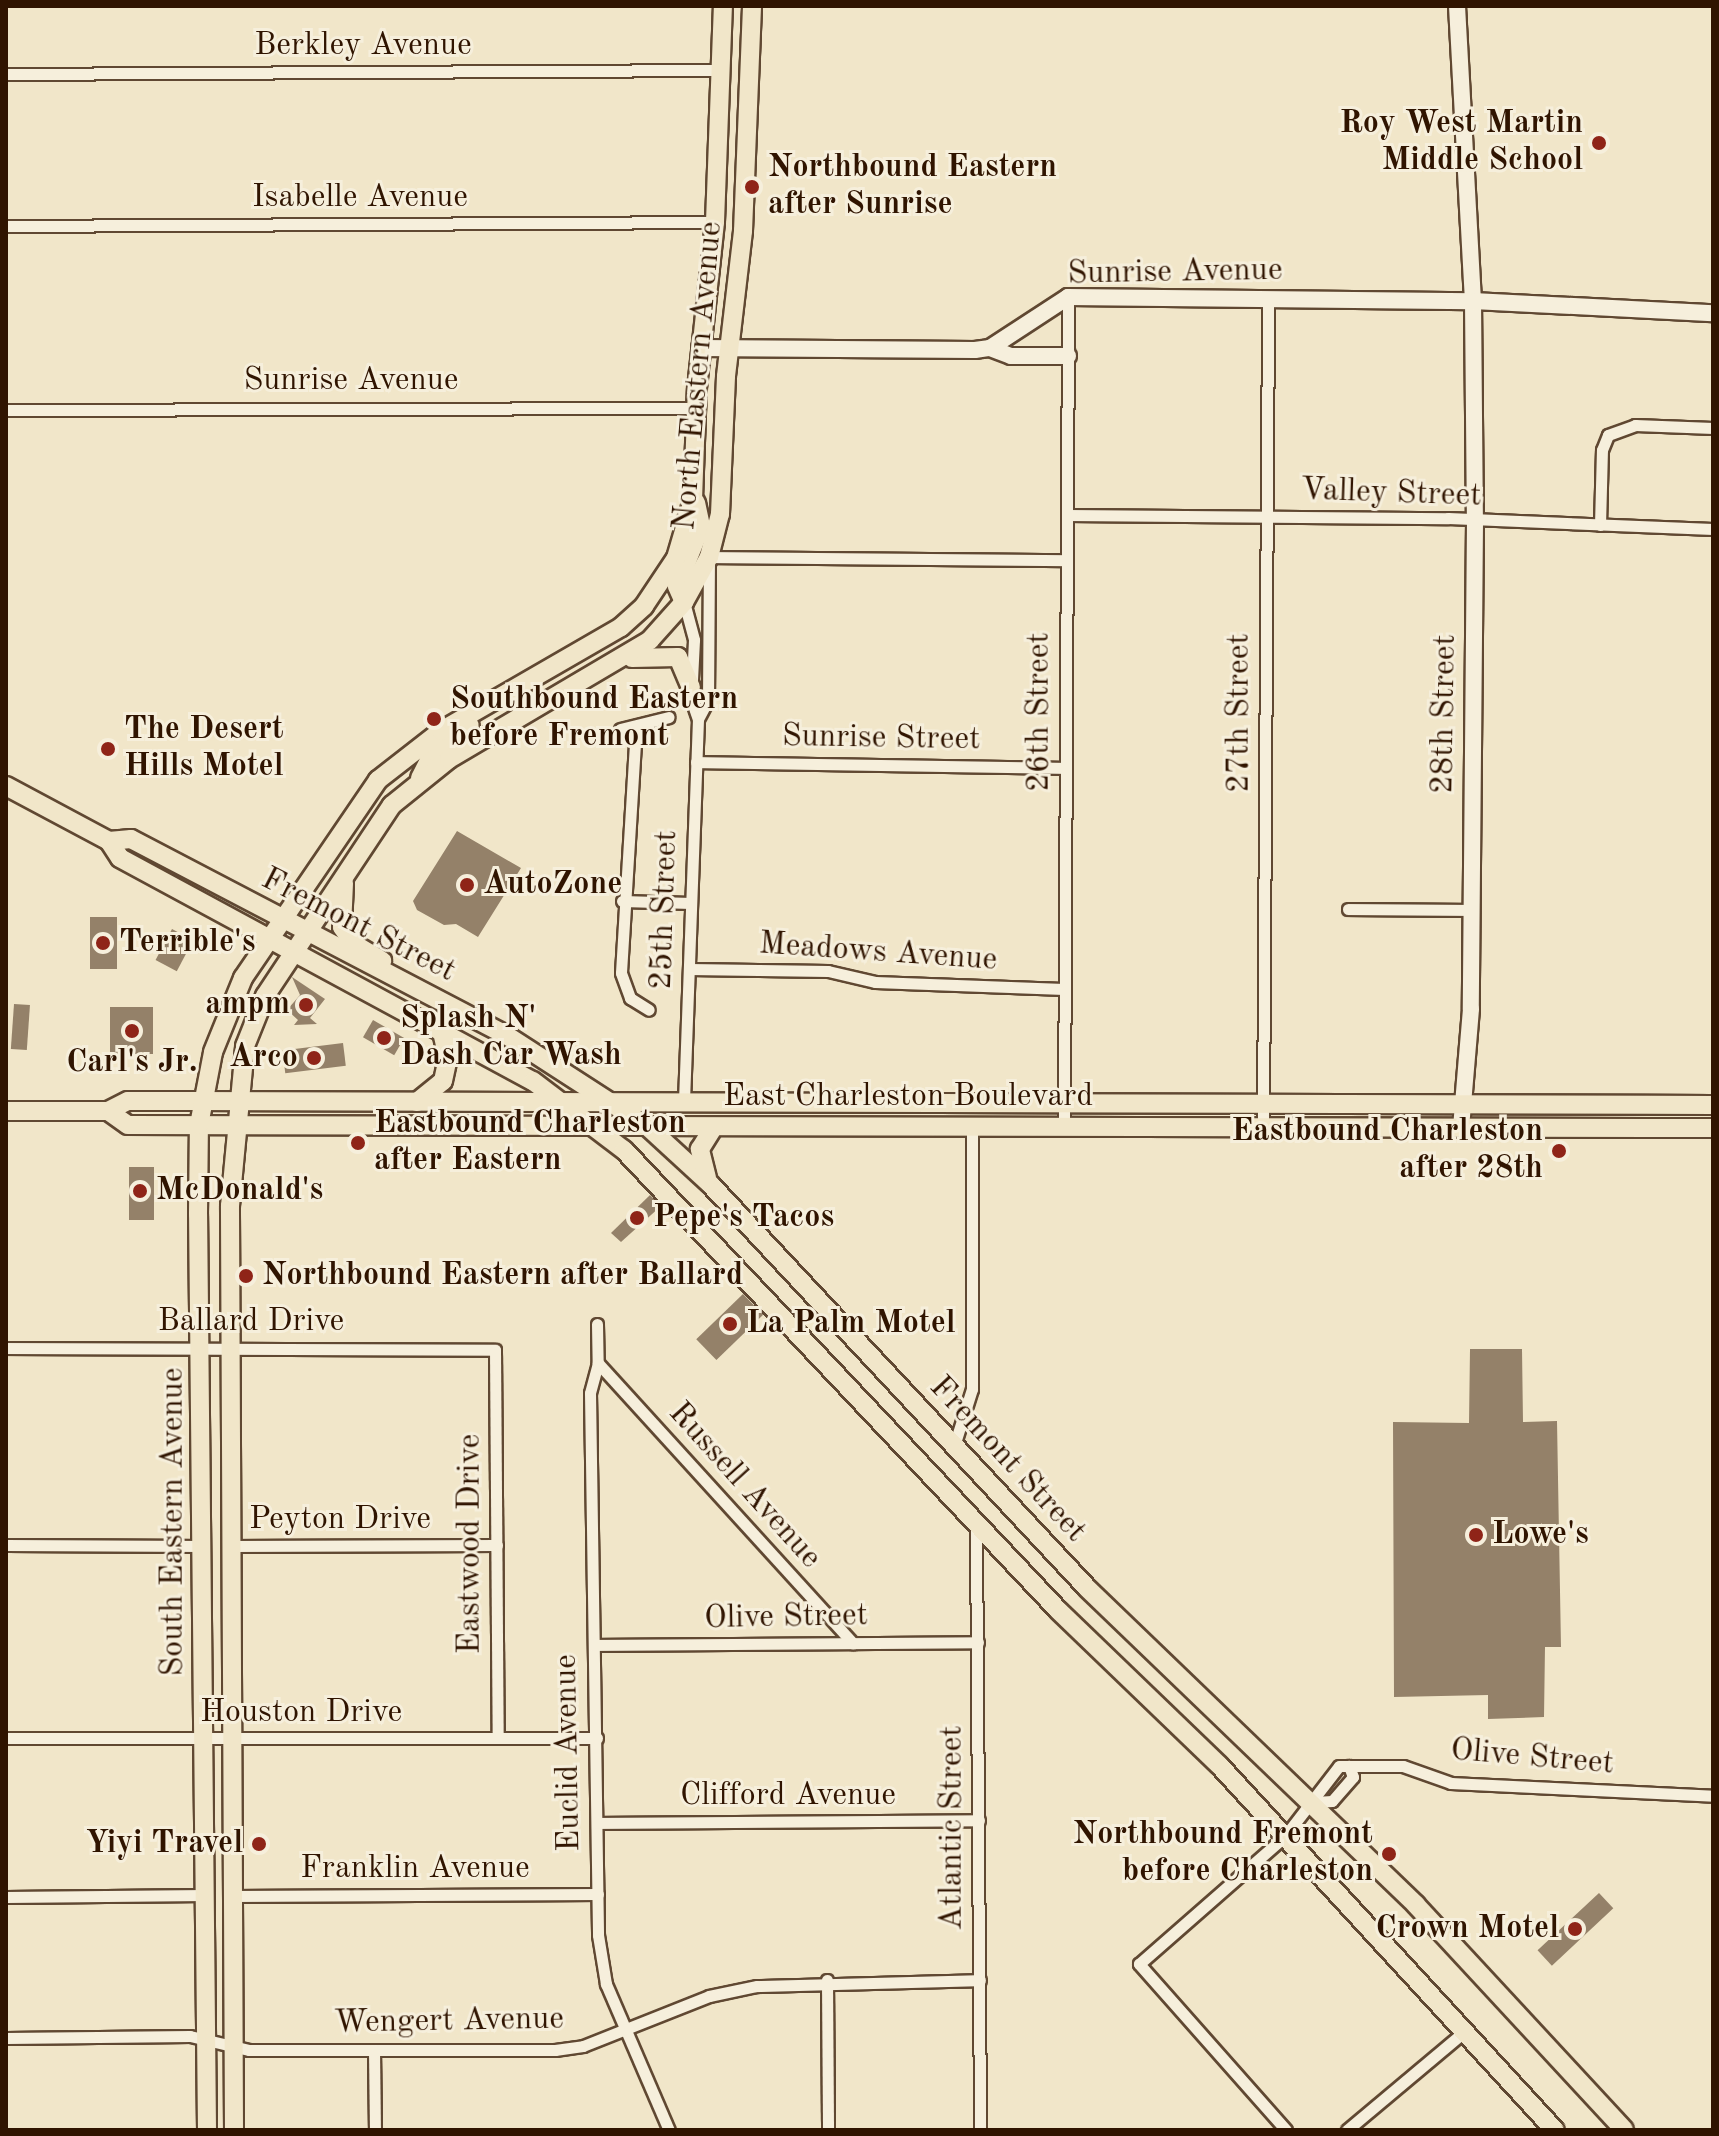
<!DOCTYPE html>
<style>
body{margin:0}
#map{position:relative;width:1719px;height:2136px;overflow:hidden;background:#f1e6c9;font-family:"Old Standard TT",serif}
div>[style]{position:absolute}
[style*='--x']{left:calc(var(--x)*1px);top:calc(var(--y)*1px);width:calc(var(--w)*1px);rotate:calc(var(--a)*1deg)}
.building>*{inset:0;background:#948169;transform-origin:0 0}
.roads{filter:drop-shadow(2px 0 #604832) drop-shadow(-2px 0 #604832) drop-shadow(0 2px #604832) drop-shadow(0 -2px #604832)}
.street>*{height:11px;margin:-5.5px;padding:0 5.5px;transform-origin:5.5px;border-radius:5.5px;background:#f6efdc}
.secondary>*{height:16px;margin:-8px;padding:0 8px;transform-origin:8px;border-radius:8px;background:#f6efdc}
.primary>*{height:18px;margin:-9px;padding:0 9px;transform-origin:9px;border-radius:9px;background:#f1e6c9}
.dots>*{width:22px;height:22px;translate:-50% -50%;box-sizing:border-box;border:4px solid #f6efdc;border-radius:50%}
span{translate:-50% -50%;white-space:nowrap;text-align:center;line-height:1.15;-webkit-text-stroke:6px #f6efdc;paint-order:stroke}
.street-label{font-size:32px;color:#301400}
.poi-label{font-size:32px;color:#301400;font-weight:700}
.right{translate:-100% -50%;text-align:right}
.left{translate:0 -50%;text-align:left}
.frame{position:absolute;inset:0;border:8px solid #301400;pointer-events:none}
</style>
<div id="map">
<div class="building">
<i style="clip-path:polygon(457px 831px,521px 868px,478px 937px,456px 924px,444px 925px,417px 910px,413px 901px)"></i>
<i style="left:90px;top:917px;width:27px;height:52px"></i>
<i style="left:172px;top:929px;width:24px;height:35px;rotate:28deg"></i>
<i style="clip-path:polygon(292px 977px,325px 999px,310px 1018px,317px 1024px,294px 1025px,298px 1020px,287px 1010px,300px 995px)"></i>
<i style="left:14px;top:1004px;width:16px;height:45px;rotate:4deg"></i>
<i style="left:153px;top:1007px;width:47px;height:43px;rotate:90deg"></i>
<i style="left:373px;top:1020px;width:36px;height:20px;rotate:30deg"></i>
<i style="left:343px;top:1043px;width:23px;height:61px;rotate:83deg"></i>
<i style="left:129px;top:1167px;width:25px;height:53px"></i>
<i style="clip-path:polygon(650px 1195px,661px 1206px,621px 1242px,611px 1233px)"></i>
<i style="left:743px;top:1294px;width:29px;height:65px;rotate:46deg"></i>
<i style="clip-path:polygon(1470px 1349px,1522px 1349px,1523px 1422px,1557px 1421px,1561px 1647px,1545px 1647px,1544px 1717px,1488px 1719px,1488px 1695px,1394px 1697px,1393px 1422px,1469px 1423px)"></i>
<i style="left:1599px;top:1893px;width:21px;height:84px;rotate:47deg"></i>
</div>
<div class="roads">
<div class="street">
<i style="--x:6;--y:74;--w:715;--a:-0.32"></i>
<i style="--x:6;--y:226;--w:709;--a:-0.32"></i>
<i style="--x:6;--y:410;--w:689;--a:-0.17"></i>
<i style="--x:1067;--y:515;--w:381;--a:0.5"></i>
<i style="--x:1448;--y:518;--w:265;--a:2.4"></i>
<i style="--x:1600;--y:525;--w:75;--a:-88.5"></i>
<i style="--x:1602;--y:450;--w:16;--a:-68"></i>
<i style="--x:1608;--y:435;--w:29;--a:-20"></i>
<i style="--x:1635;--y:425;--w:78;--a:2.2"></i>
<i style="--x:684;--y:602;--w:39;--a:75"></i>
<i style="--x:694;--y:640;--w:59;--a:92.9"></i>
<i style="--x:691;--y:699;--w:21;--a:71"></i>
<i style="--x:698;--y:719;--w:385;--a:92.1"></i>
<i style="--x:698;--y:719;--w:21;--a:-62"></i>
<i style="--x:708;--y:700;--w:143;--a:-89.6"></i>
<i style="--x:709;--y:557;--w:357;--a:0.5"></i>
<i style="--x:636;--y:727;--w:246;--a:93.5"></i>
<i style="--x:621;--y:973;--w:27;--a:70"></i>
<i style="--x:630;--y:998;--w:22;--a:32"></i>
<i style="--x:620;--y:729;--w:50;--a:-13.8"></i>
<i style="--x:696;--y:762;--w:369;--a:0.9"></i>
<i style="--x:622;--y:901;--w:69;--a:1.7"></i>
<i style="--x:1348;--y:909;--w:123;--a:0.5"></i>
<i style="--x:689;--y:969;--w:139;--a:0.8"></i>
<i style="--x:828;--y:971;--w:48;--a:13.2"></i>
<i style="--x:875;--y:982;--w:189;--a:2.1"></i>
<i style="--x:1064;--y:1127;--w:830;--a:-89.72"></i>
<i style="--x:1263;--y:1127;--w:828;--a:-89.65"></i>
<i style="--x:597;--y:1324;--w:39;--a:89"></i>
<i style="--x:598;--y:1363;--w:31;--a:105"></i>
<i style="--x:590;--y:1393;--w:542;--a:89.15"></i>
<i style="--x:598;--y:1935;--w:50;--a:80.7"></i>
<i style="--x:606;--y:1984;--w:159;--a:66.7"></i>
<i style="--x:6;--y:1348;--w:489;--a:0.2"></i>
<i style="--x:495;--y:1350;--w:388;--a:89.6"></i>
<i style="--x:598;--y:1363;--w:379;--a:47.7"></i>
<i style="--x:954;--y:1446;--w:60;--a:-72.5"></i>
<i style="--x:972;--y:1389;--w:262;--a:-90"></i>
<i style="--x:976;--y:1525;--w:605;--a:89.62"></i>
<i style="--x:6;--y:1545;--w:198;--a:0.3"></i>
<i style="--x:231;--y:1546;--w:266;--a:-0.2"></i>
<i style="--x:594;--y:1645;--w:384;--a:-0.4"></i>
<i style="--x:6;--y:1738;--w:591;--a:0"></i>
<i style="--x:1315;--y:1802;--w:17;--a:-3"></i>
<i style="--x:1332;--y:1801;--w:32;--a:-49"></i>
<i style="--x:1353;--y:1777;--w:12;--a:-110"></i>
<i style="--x:597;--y:1823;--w:382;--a:-0.4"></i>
<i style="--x:233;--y:1896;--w:365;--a:-0.3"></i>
<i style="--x:6;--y:1897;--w:200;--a:-0.6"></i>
<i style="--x:827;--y:1980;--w:150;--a:89.6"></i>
<i style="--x:6;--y:2038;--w:184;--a:-0.6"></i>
<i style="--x:190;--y:2036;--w:61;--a:13.3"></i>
<i style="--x:249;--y:2050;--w:306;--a:0"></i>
<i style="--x:555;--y:2050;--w:28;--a:-8"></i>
<i style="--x:583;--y:2046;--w:136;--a:-21.6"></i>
<i style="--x:709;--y:1996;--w:49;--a:-11.8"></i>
<i style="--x:757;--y:1986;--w:223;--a:-1.5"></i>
<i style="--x:374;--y:2050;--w:80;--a:89.3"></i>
<i style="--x:1286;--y:2130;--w:222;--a:-131.5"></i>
<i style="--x:1139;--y:1964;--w:194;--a:-41.2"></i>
<i style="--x:1285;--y:1836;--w:88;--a:-52.4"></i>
<i style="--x:1339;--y:1766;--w:64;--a:0"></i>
<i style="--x:1403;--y:1766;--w:51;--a:19.5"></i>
<i style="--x:1451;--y:1783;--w:262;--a:2.8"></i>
<i style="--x:1347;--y:2130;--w:154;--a:-40"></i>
</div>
<div class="secondary">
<i style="--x:1457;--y:6;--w:295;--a:86.9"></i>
<i style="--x:1473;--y:301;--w:221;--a:89.5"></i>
<i style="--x:1475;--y:522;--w:487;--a:90.5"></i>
<i style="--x:1471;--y:1009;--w:118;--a:94.8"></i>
<i style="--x:700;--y:348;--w:275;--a:0.4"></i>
<i style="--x:975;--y:350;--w:15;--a:-8"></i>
<i style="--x:990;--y:348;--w:93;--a:-33.2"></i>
<i style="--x:1068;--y:297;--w:405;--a:0.6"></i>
<i style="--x:1473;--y:301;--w:240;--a:2.9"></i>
<i style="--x:990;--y:348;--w:22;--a:21"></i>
<i style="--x:1011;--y:356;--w:57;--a:0"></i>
</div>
<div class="primary">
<i style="--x:684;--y:602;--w:17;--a:-114"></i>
<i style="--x:677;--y:586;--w:65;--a:-68.2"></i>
<i style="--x:701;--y:526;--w:24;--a:-102"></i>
<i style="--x:632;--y:658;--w:46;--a:-1.2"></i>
<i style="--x:678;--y:657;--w:33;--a:67"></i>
<i style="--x:420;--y:778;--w:30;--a:-63"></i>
<i style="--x:434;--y:751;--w:44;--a:-35.8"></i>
<i style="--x:6;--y:786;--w:117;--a:28.1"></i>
<i style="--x:109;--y:841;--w:20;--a:57"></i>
<i style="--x:120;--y:858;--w:469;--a:28.4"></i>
<i style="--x:533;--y:1081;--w:114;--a:37.2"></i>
<i style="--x:624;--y:1150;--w:634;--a:46.66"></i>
<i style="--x:1059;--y:1611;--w:222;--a:43.9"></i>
<i style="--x:1219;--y:1765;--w:496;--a:47.4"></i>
<i style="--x:109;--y:841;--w:22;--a:-5"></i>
<i style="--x:131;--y:839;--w:423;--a:27.6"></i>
<i style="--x:506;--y:1035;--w:169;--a:32.9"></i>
<i style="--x:648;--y:1127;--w:84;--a:42.6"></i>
<i style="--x:710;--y:1184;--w:554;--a:46.97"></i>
<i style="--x:1088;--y:1589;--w:455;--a:43.9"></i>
<i style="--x:1416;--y:1905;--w:306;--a:47.2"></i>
<i style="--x:344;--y:883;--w:44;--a:92.6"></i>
<i style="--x:342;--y:927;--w:21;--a:55"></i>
<i style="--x:354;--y:944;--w:33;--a:31"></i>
<i style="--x:417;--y:1102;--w:33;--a:-39"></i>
<i style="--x:443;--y:1081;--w:24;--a:-78"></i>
<i style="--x:448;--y:1058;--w:27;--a:-103"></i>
<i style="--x:6;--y:1111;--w:102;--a:0"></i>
<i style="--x:108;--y:1111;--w:22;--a:-27"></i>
<i style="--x:128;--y:1101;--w:60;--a:0"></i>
<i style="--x:188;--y:1101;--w:1525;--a:0.15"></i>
<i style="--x:108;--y:1111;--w:24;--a:35"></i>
<i style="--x:128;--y:1125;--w:1585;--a:0.11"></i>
<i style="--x:707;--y:1178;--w:30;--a:-104"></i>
<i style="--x:700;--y:1149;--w:26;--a:-58"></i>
<i style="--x:207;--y:2130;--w:916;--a:-90.56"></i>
<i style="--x:198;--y:1214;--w:89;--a:-89.4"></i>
<i style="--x:199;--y:1125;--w:74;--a:-79.1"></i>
<i style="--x:213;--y:1052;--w:80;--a:-67.9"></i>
<i style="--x:243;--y:978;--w:240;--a:-55.7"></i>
<i style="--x:378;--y:780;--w:80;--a:-37.9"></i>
<i style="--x:441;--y:731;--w:208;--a:-30"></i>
<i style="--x:621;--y:627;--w:31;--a:-42"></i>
<i style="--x:644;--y:606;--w:58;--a:-56.3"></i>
<i style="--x:676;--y:558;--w:60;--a:-73.7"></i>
<i style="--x:693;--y:500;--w:112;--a:-88"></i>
<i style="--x:697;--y:388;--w:167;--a:-83.8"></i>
<i style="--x:715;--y:222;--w:216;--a:-87.9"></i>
<i style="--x:234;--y:2130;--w:924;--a:-90.25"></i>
<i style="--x:230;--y:1206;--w:161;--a:-84.6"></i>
<i style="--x:245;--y:1046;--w:54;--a:-68.2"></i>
<i style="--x:265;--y:996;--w:229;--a:-56.4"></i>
<i style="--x:392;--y:805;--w:73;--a:-38.9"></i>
<i style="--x:449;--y:759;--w:234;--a:-30.6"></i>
<i style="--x:650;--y:640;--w:51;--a:-48.2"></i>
<i style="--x:684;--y:602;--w:51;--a:-60.9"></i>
<i style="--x:709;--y:557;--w:44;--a:-75.7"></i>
<i style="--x:720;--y:514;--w:138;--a:-87.5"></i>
<i style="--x:726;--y:376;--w:146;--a:-83.3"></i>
<i style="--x:743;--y:231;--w:225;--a:-87.7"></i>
</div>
</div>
<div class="dots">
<i style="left:1599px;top:143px;background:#8f2418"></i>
<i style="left:752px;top:187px;background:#8f2418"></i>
<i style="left:434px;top:719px;background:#8f2418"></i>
<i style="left:108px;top:749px;background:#8f2418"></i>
<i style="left:467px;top:885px;background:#8f2418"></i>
<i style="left:103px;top:943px;background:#8f2418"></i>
<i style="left:306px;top:1005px;background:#8f2418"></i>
<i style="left:132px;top:1031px;background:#8f2418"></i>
<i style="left:384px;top:1038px;background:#8f2418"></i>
<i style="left:314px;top:1058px;background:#8f2418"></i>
<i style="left:358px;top:1143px;background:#8f2418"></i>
<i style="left:1559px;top:1151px;background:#8f2418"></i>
<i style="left:140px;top:1191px;background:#8f2418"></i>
<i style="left:637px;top:1218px;background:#8f2418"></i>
<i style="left:246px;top:1276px;background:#8f2418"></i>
<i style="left:730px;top:1324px;background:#8f2418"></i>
<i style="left:1476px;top:1535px;background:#8f2418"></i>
<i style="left:259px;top:1844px;background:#8f2418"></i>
<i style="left:1389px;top:1854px;background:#8f2418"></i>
<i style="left:1575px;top:1929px;background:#8f2418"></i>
</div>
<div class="street-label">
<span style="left:363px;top:46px">Berkley Avenue</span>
<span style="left:360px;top:198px">Isabelle Avenue</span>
<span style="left:1175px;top:273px;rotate:-1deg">Sunrise Avenue</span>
<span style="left:699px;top:376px;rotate:-85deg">North Eastern Avenue</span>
<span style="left:351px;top:381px">Sunrise Avenue</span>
<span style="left:1391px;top:494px;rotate:2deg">Valley Street</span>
<span style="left:1040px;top:712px;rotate:-90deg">26th Street</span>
<span style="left:1240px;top:713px;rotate:-90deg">27th Street</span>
<span style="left:1445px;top:714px;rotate:-89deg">28th Street</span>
<span style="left:881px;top:739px;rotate:1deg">Sunrise Street</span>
<span style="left:665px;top:910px;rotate:-88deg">25th Street</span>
<span style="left:358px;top:926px;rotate:27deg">Fremont Street</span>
<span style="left:878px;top:953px;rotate:4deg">Meadows Avenue</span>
<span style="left:908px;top:1097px">East Charleston Boulevard</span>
<span style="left:251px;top:1322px">Ballard Drive</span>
<span style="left:1007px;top:1460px;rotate:47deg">Fremont Street</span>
<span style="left:744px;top:1486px;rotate:48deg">Russell Avenue</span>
<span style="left:340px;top:1520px">Peyton Drive</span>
<span style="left:174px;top:1522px;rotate:-90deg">South Eastern Avenue</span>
<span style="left:471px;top:1544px;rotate:-90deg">Eastwood Drive</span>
<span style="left:786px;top:1618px;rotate:-1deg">Olive Street</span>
<span style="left:301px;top:1713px">Houston Drive</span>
<span style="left:569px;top:1753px;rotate:-91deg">Euclid Avenue</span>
<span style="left:1532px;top:1758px;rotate:5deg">Olive Street</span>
<span style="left:788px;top:1796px">Clifford Avenue</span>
<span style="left:953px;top:1828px;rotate:-90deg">Atlantic Street</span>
<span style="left:415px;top:1869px">Franklin Avenue</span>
<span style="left:449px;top:2022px;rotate:-1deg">Wengert Avenue</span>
</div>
<div class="poi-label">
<span class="right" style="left:1583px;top:143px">Roy West Martin<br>Middle School</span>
<span class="left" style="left:768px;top:187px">Northbound Eastern<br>after Sunrise</span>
<span class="left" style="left:450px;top:719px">Southbound Eastern<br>before Fremont</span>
<span class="left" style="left:124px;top:749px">The Desert<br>Hills Motel</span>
<span class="left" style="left:483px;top:885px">AutoZone</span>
<span class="left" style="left:119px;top:943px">Terrible's</span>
<span class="right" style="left:290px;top:1005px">ampm</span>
<span class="left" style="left:400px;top:1038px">Splash N'<br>Dash Car Wash</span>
<span class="right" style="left:298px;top:1058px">Arco</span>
<span style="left:132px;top:1063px">Carl's Jr.</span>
<span class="left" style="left:374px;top:1143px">Eastbound Charleston<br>after Eastern</span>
<span class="right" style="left:1543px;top:1151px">Eastbound Charleston<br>after 28th</span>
<span class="left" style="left:156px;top:1191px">McDonald's</span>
<span class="left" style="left:653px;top:1218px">Pepe's Tacos</span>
<span class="left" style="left:262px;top:1276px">Northbound Eastern after Ballard</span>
<span class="left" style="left:746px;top:1324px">La Palm Motel</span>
<span class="left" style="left:1492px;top:1535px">Lowe's</span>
<span class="right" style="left:1373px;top:1854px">Northbound Fremont<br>before Charleston</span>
<span class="right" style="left:243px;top:1844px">Yiyi Travel</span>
<span class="right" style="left:1559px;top:1929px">Crown Motel</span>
</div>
<div class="frame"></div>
</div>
